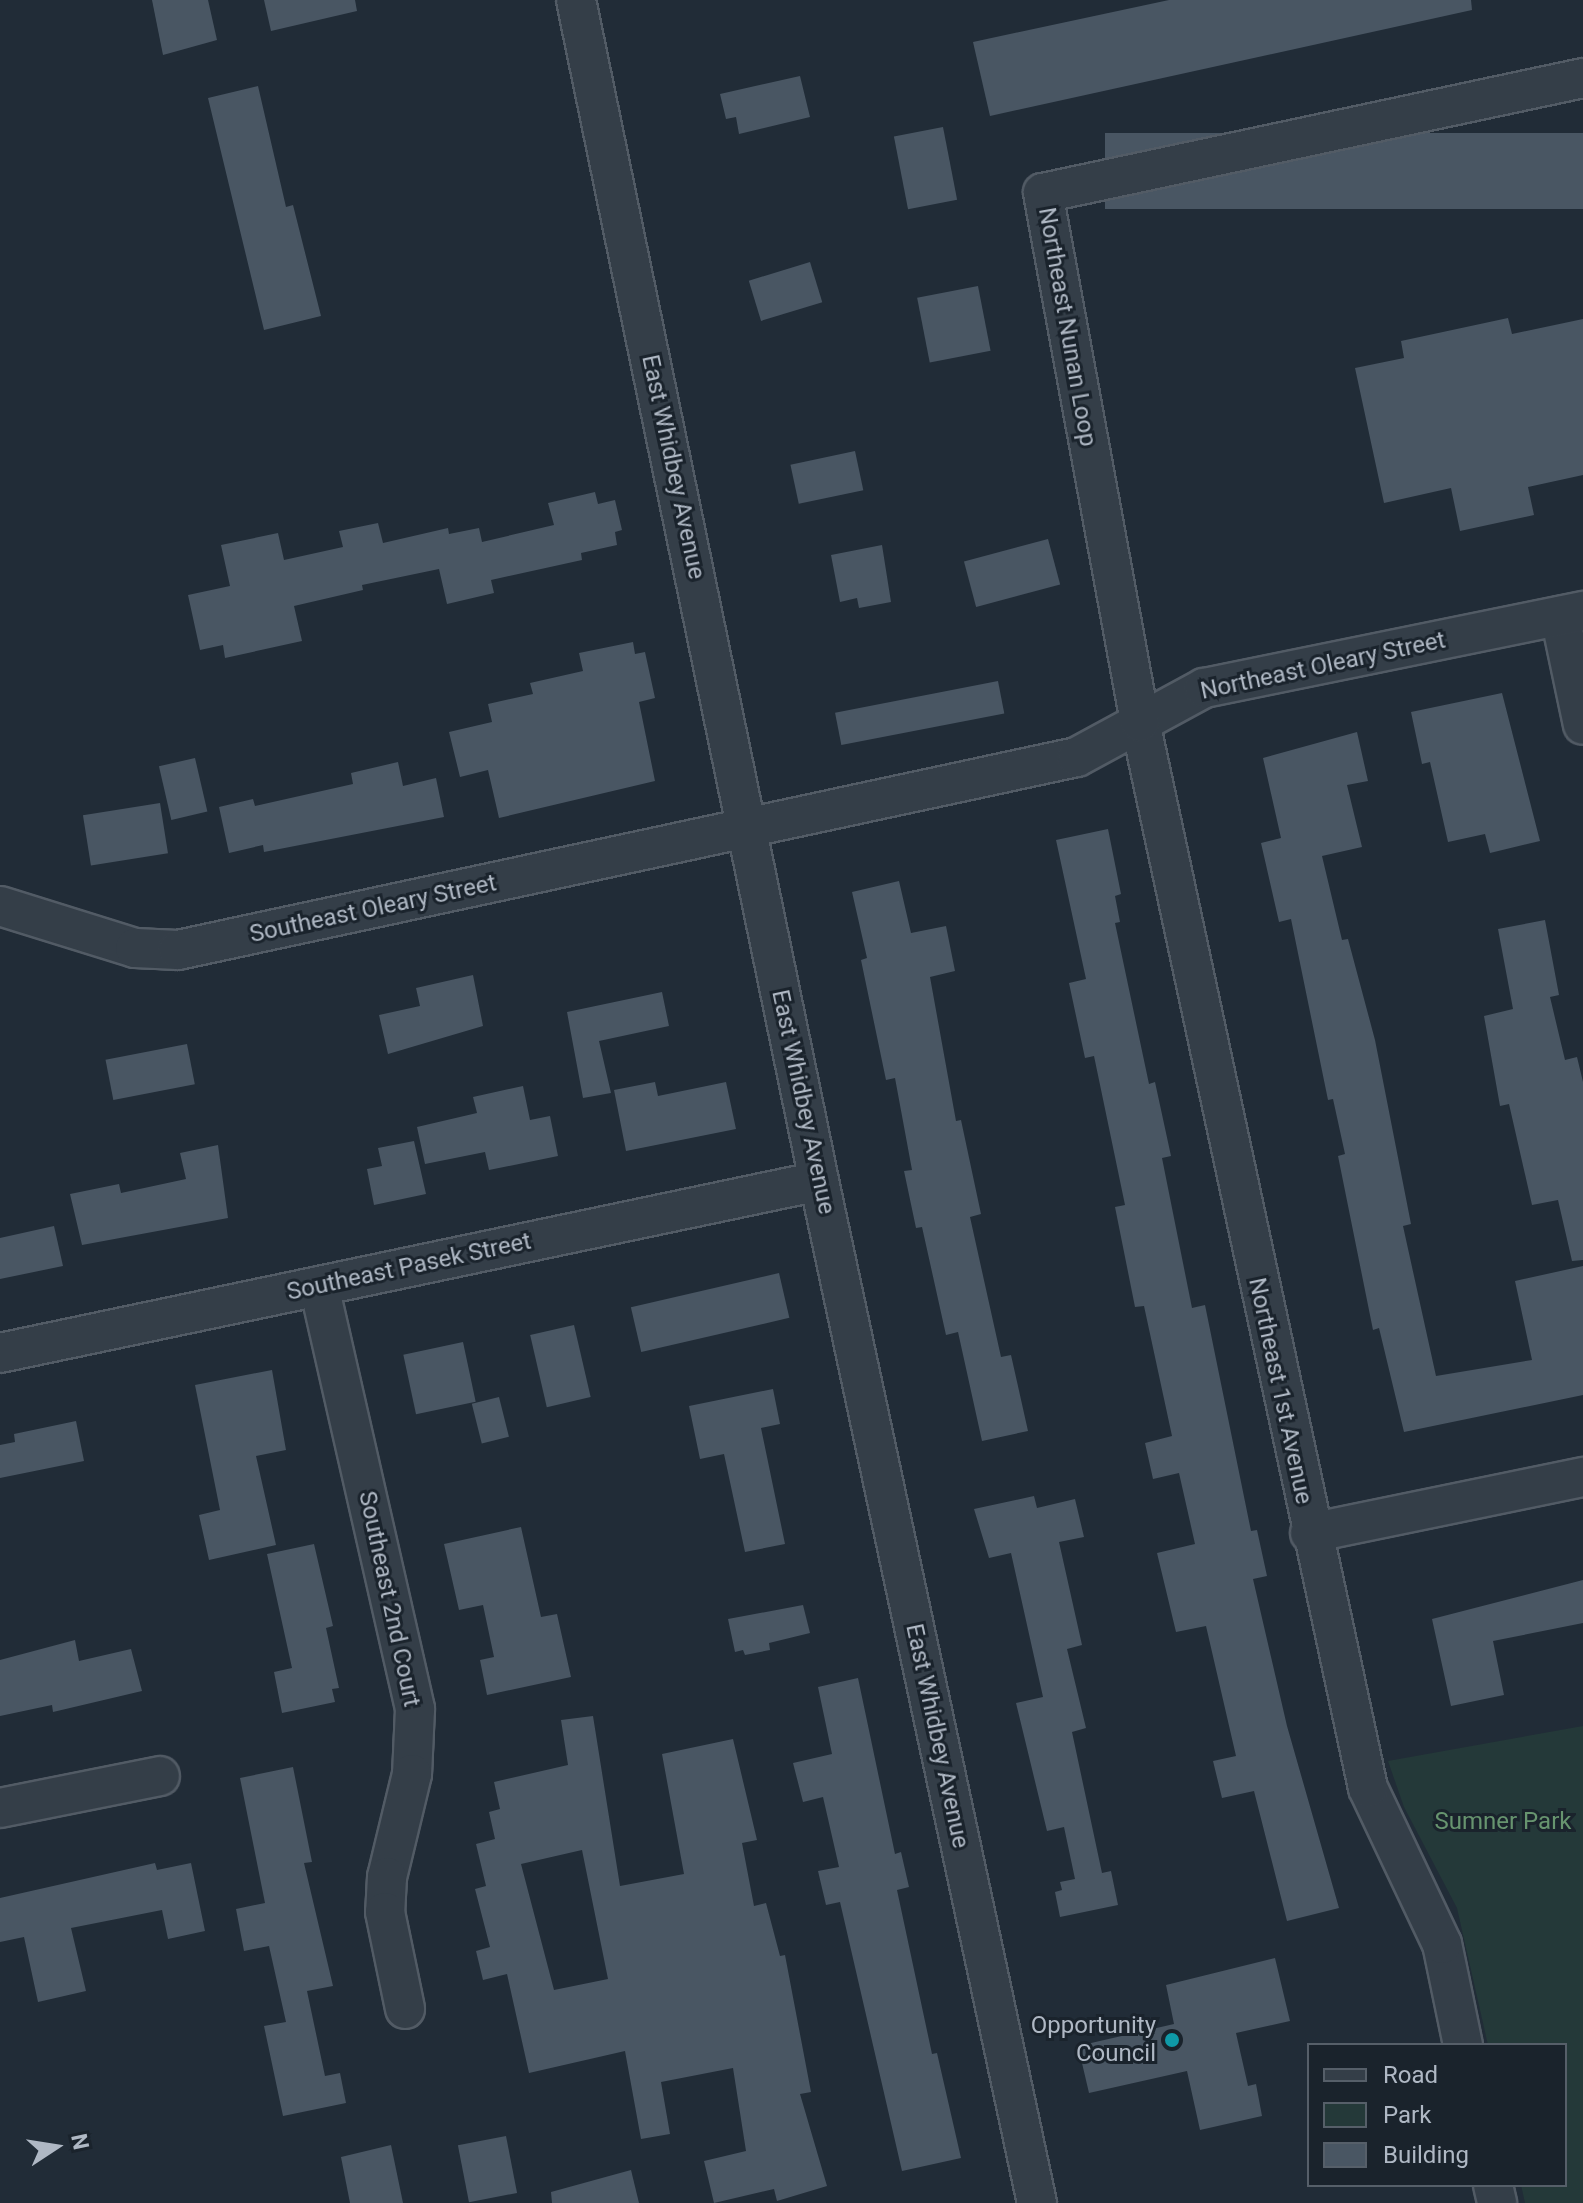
<!DOCTYPE html>
<style>
body{margin:0}
#map{position:relative;width:1583px;height:2203px;overflow:hidden;background:#212c37;font-family:Roboto,sans-serif}
div>[style]{position:absolute}
[style*='--x']{left:calc(var(--x)*1px);top:calc(var(--y)*1px);width:calc(var(--w)*1px);rotate:calc(var(--a)*1deg)}
.green>*{inset:0;background:#243939}
.building>*{inset:0;background:#495663;transform-origin:0 0}
.roads{filter:drop-shadow(2px 0 #525b65) drop-shadow(-2px 0 #525b65) drop-shadow(0 2px #525b65) drop-shadow(0 -2px #525b65)}
.minor>*{height:38px;margin:-19px;padding:0 19px;transform-origin:19px;border-radius:19px;background:#343e48}
.dots>*{width:22px;height:22px;translate:-50% -50%;box-sizing:border-box;border:4px solid #1a232c;border-radius:50%}
span{translate:-50% -50%;white-space:nowrap;text-align:center;line-height:1.15;-webkit-text-stroke:6px #1a232c;paint-order:stroke}
.street-label{font-size:24px;color:#afb8c4}
.park-label{font-size:24px;color:#67946f}
.poi-label{font-size:24px;color:#afb8c4}
.right{translate:-100% -50%;text-align:right}
.legend{position:absolute;left:1307px;top:2043px;width:260px;height:144px;box-sizing:border-box;background:#1a232c;border:2px solid #565f69;margin:0;padding:10px 14px;list-style:none;font-size:24px;color:#afb8c4}
.legend li{display:flex;align-items:center;gap:16px;height:40px}
.legend b{width:40px;border:2px solid #565f69}
.north{position:absolute;left:16px;top:2107px;width:80px;height:80px;-webkit-text-stroke:6px #1a232c;paint-order:stroke;rotate:78deg;font-size:22px;font-weight:700;line-height:32px;text-align:center;color:#afb8c4}
.north::after{content:'';display:block;margin:auto;width:28px;height:36px;background:#afb8c4;clip-path:polygon(50% 0,100% 100%,50% 72%,0 100%)}
</style>
<div id="map">
<div class="green">
<i style="clip-path:polygon(1583px 1726px,1583px 2203px,1525px 2203px,1521px 2185px,1565px 2185px,1565px 2045px,1488px 2045px,1457px 1908px,1404px 1807px,1388px 1761px)"></i>
</div>
<div class="building">
<i style="clip-path:polygon(152px 0,208px 0,217px 40px,163px 55px)"></i>
<i style="clip-path:polygon(264px 0,355px 0,357px 11px,271px 31px)"></i>
<i style="clip-path:polygon(1169px 0,1471px 0,1472px 10px,990px 116px,973px 42px)"></i>
<i style="clip-path:polygon(800px 76px,810px 117px,739px 134px,736px 117px,726px 119px,720px 94px)"></i>
<i style="clip-path:polygon(258px 86px,286px 207px,293px 205px,321px 316px,264px 330px,208px 98px)"></i>
<i style="left:943px;top:127px;width:74px;height:50px;rotate:79deg"></i>
<i style="left:1583px;top:133px;width:76px;height:478px;rotate:90deg"></i>
<i style="left:810px;top:262px;width:42px;height:64px;rotate:73deg"></i>
<i style="left:978px;top:286px;width:66px;height:62px;rotate:79deg"></i>
<i style="clip-path:polygon(1508px 318px,1512px 334px,1583px 319px,1583px 475px,1528px 487px,1534px 515px,1460px 531px,1451px 488px,1384px 503px,1355px 368px,1404px 358px,1401px 341px)"></i>
<i style="left:855px;top:451px;width:40px;height:66px;rotate:78deg"></i>
<i style="clip-path:polygon(595px 492px,598px 504px,615px 500px,622px 530px,615px 532px,617px 545px,581px 553px,582px 560px,491px 580px,494px 593px,447px 604px,439px 569px,362px 585px,363px 590px,294px 606px,302px 641px,225px 658px,223px 645px,200px 650px,188px 595px,230px 586px,221px 545px,278px 533px,284px 560px,343px 547px,339px 531px,378px 523px,383px 543px,448px 528px,449px 534px,479px 528px,482px 542px,554px 525px,548px 503px)"></i>
<i style="left:1048px;top:539px;width:47px;height:87px;rotate:75deg"></i>
<i style="clip-path:polygon(882px 545px,891px 602px,859px 608px,857px 598px,840px 602px,831px 555px)"></i>
<i style="clip-path:polygon(633px 642px,635px 654px,645px 652px,655px 698px,639px 702px,655px 781px,499px 818px,488px 770px,460px 777px,449px 732px,492px 722px,488px 704px,533px 694px,530px 683px,583px 671px,579px 653px)"></i>
<i style="left:998px;top:681px;width:33px;height:166px;rotate:79deg"></i>
<i style="clip-path:polygon(1502px 693px,1540px 841px,1490px 853px,1485px 834px,1448px 842px,1430px 762px,1422px 764px,1411px 712px)"></i>
<i style="clip-path:polygon(1357px 732px,1368px 781px,1347px 785px,1362px 847px,1322px 856px,1342px 940px,1348px 939px,1375px 1040px,1411px 1224px,1403px 1226px,1436px 1376px,1532px 1360px,1515px 1281px,1583px 1266px,1583px 1395px,1404px 1432px,1379px 1328px,1373px 1330px,1338px 1156px,1345px 1154px,1333px 1099px,1328px 1100px,1291px 919px,1279px 922px,1261px 843px,1281px 838px,1263px 758px)"></i>
<i style="left:195px;top:758px;width:55px;height:37px;rotate:77deg"></i>
<i style="clip-path:polygon(398px 762px,403px 786px,436px 778px,444px 817px,264px 852px,263px 845px,229px 853px,219px 807px,253px 799px,255px 806px,353px 784px,351px 773px)"></i>
<i style="left:160px;top:803px;width:51px;height:78px;rotate:81deg"></i>
<i style="clip-path:polygon(1108px 829px,1121px 894px,1115px 896px,1120px 922px,1115px 923px,1149px 1084px,1155px 1082px,1171px 1156px,1162px 1158px,1192px 1308px,1205px 1305px,1251px 1531px,1257px 1530px,1267px 1576px,1253px 1579px,1287px 1726px,1339px 1908px,1287px 1921px,1254px 1791px,1222px 1798px,1213px 1761px,1236px 1756px,1206px 1626px,1176px 1632px,1157px 1553px,1195px 1544px,1179px 1473px,1153px 1479px,1145px 1443px,1172px 1436px,1144px 1306px,1135px 1307px,1115px 1207px,1125px 1205px,1094px 1056px,1085px 1058px,1069px 983px,1086px 979px,1056px 840px)"></i>
<i style="clip-path:polygon(899px 881px,911px 933px,946px 926px,955px 971px,930px 977px,956px 1121px,961px 1120px,981px 1214px,970px 1217px,1001px 1357px,1011px 1355px,1028px 1431px,982px 1441px,958px 1332px,946px 1335px,922px 1227px,916px 1228px,904px 1171px,912px 1170px,895px 1078px,886px 1080px,861px 960px,867px 958px,852px 892px)"></i>
<i style="clip-path:polygon(1545px 920px,1559px 995px,1550px 997px,1565px 1060px,1577px 1057px,1583px 1082px,1583px 1260px,1572px 1261px,1558px 1200px,1532px 1205px,1509px 1104px,1500px 1106px,1484px 1016px,1513px 1009px,1498px 929px)"></i>
<i style="clip-path:polygon(473px 975px,483px 1026px,388px 1054px,379px 1015px,420px 1006px,416px 988px)"></i>
<i style="clip-path:polygon(662px 992px,669px 1026px,599px 1041px,611px 1093px,583px 1098px,567px 1012px)"></i>
<i style="left:187px;top:1044px;width:41px;height:83px;rotate:79deg"></i>
<i style="clip-path:polygon(655px 1082px,658px 1096px,726px 1082px,736px 1129px,626px 1151px,614px 1090px)"></i>
<i style="clip-path:polygon(523px 1086px,530px 1120px,550px 1116px,558px 1156px,489px 1170px,485px 1152px,425px 1164px,417px 1127px,477px 1113px,473px 1097px)"></i>
<i style="clip-path:polygon(414px 1141px,426px 1194px,374px 1205px,367px 1169px,382px 1166px,378px 1148px)"></i>
<i style="clip-path:polygon(218px 1145px,228px 1218px,82px 1245px,70px 1194px,119px 1184px,121px 1193px,186px 1179px,180px 1153px)"></i>
<i style="clip-path:polygon(54px 1226px,63px 1266px,0 1279px,0 1238px)"></i>
<i style="left:779px;top:1273px;width:46px;height:152px;rotate:77deg"></i>
<i style="left:574px;top:1325px;width:74px;height:45px;rotate:77deg"></i>
<i style="left:463px;top:1342px;width:61px;height:61px;rotate:78deg"></i>
<i style="clip-path:polygon(272px 1370px,286px 1450px,256px 1456px,276px 1545px,209px 1560px,199px 1515px,220px 1510px,195px 1385px)"></i>
<i style="clip-path:polygon(773px 1389px,780px 1424px,761px 1428px,785px 1544px,745px 1552px,724px 1454px,700px 1459px,689px 1406px)"></i>
<i style="left:499px;top:1397px;width:41px;height:28px;rotate:76deg"></i>
<i style="clip-path:polygon(76px 1421px,84px 1461px,0 1478px,0 1445px,15px 1442px,14px 1434px)"></i>
<i style="clip-path:polygon(1034px 1496px,1037px 1508px,1075px 1499px,1084px 1537px,1059px 1542px,1082px 1645px,1067px 1649px,1086px 1728px,1072px 1732px,1102px 1873px,1111px 1871px,1118px 1905px,1060px 1917px,1055px 1892px,1062px 1890px,1060px 1882px,1075px 1879px,1064px 1827px,1047px 1831px,1016px 1703px,1043px 1697px,1011px 1553px,989px 1558px,974px 1509px)"></i>
<i style="clip-path:polygon(521px 1527px,541px 1617px,557px 1614px,571px 1677px,487px 1695px,480px 1660px,494px 1657px,483px 1605px,459px 1610px,444px 1544px)"></i>
<i style="clip-path:polygon(314px 1544px,333px 1626px,326px 1628px,339px 1688px,332px 1689px,335px 1702px,282px 1713px,274px 1672px,292px 1668px,267px 1554px)"></i>
<i style="clip-path:polygon(1583px 1580px,1583px 1623px,1493px 1641px,1504px 1695px,1451px 1706px,1432px 1619px)"></i>
<i style="clip-path:polygon(803px 1605px,810px 1633px,769px 1643px,770px 1650px,745px 1655px,743px 1650px,735px 1652px,728px 1619px)"></i>
<i style="clip-path:polygon(75px 1640px,79px 1661px,131px 1649px,142px 1691px,53px 1712px,52px 1705px,0 1716px,0 1660px)"></i>
<i style="clip-path:polygon(858px 1678px,895px 1854px,901px 1852px,909px 1887px,897px 1890px,932px 2054px,937px 2053px,961px 2158px,902px 2171px,840px 1902px,826px 1905px,818px 1871px,839px 1867px,823px 1797px,803px 1802px,793px 1763px,832px 1754px,818px 1687px)"></i>
<i style="clip-path:polygon(evenodd,593px 1716px,620px 1886px,684px 1874px,662px 1754px,733px 1739px,757px 1840px,742px 1843px,754px 1906px,766px 1903px,780px 1956px,785px 1955px,811px 2092px,800px 2094px,827px 2186px,777px 2201px,774px 2189px,714px 2203px,704px 2161px,746px 2151px,733px 2068px,661px 2082px,670px 2134px,641px 2139px,625px 2051px,529px 2073px,507px 1974px,483px 1980px,476px 1951px,490px 1947px,475px 1889px,486px 1886px,476px 1844px,495px 1839px,489px 1812px,500px 1809px,494px 1782px,568px 1765px,561px 1720px,593px 1716px,582px 1850px,608px 1979px,554px 1990px,521px 1864px,582px 1850px)"></i>
<i style="clip-path:polygon(293px 1767px,312px 1862px,304px 1863px,333px 1986px,307px 1991px,325px 2076px,340px 2073px,346px 2103px,283px 2116px,264px 2026px,286px 2022px,269px 1946px,244px 1951px,236px 1909px,265px 1903px,240px 1778px)"></i>
<i style="clip-path:polygon(155px 1863px,157px 1870px,191px 1863px,205px 1931px,168px 1939px,162px 1910px,71px 1928px,86px 1991px,38px 2002px,24px 1937px,0 1942px,0 1898px)"></i>
<i style="clip-path:polygon(1275px 1958px,1290px 2021px,1236px 2033px,1248px 2086px,1256px 2084px,1262px 2116px,1200px 2130px,1187px 2071px,1089px 2093px,1078px 2046px,1174px 2024px,1166px 1985px)"></i>
<i style="left:506px;top:2136px;width:58px;height:49px;rotate:79deg"></i>
<i style="clip-path:polygon(391px 2145px,403px 2203px,350px 2203px,341px 2157px)"></i>
<i style="clip-path:polygon(631px 2170px,639px 2203px,552px 2203px,551px 2192px)"></i>
</div>
<div class="roads">
<div class="minor">
<i style="--x:576;--y:0;--w:1206;--a:78.37"></i>
<i style="--x:819;--y:1181;--w:1045;--a:77.96"></i>
<i style="--x:1560;--y:616;--w:111;--a:78.1"></i>
<i style="--x:0;--y:906;--w:141;--a:17.3"></i>
<i style="--x:135;--y:948;--w:43;--a:2.7"></i>
<i style="--x:178;--y:950;--w:919;--a:-12.12"></i>
<i style="--x:1077;--y:757;--w:145;--a:-28.5"></i>
<i style="--x:1204;--y:688;--w:387;--a:-11.5"></i>
<i style="--x:319;--y:1286;--w:434;--a:77.2"></i>
<i style="--x:415;--y:1709;--w:65;--a:92.6"></i>
<i style="--x:412;--y:1774;--w:106;--a:103.6"></i>
<i style="--x:387;--y:1877;--w:35;--a:93"></i>
<i style="--x:385;--y:1912;--w:99;--a:78.3"></i>
<i style="--x:0;--y:1353;--w:837;--a:-11.86"></i>
<i style="--x:1310;--y:1533;--w:279;--a:-11.6"></i>
<i style="--x:0;--y:1808;--w:163;--a:-11.3"></i>
<i style="--x:1463;--y:2045;--w:103;--a:-101.7"></i>
<i style="--x:1442;--y:1944;--w:173;--a:-115.4"></i>
<i style="--x:1368;--y:1788;--w:1090;--a:-102.07"></i>
<i style="--x:1140;--y:722;--w:538;--a:-100.39"></i>
<i style="--x:1043;--y:193;--w:552;--a:-12.02"></i>
<i style="--x:1493;--y:2185;--w:18;--a:77"></i>
</div>
</div>
<div class="dots">
<i style="left:1172px;top:2040px;background:#0f9aa8"></i>
</div>
<div class="street-label">
<span style="left:1067px;top:327px;rotate:80deg">Northeast Nunan Loop</span>
<span style="left:673px;top:467px;rotate:78deg">East Whidbey Avenue</span>
<span style="left:1323px;top:666px;rotate:-12deg">Northeast Oleary Street</span>
<span style="left:373px;top:909px;rotate:-12deg">Southeast Oleary Street</span>
<span style="left:803px;top:1102px;rotate:78deg">East Whidbey Avenue</span>
<span style="left:409px;top:1267px;rotate:-12deg">Southeast Pasek Street</span>
<span style="left:1280px;top:1391px;rotate:78deg">Northeast 1st Avenue</span>
<span style="left:389px;top:1599px;rotate:78deg">Southeast 2nd Court</span>
<span style="left:937px;top:1736px;rotate:78deg">East Whidbey Avenue</span>
</div>
<div class="park-label">
<span style="left:1503px;top:1822px">Sumner Park</span>
</div>
<div class="poi-label">
<span class="right" style="left:1156px;top:2040px">Opportunity<br>Council</span>
</div>
<ul class="legend">
<li><b style="height:10px;background:#343e48"></b>Road</li>
<li><b style="height:22px;background:#243939"></b>Park</li>
<li><b style="height:22px;background:#495663"></b>Building</li>
</ul>
<div class="north">N</div>
</div>
